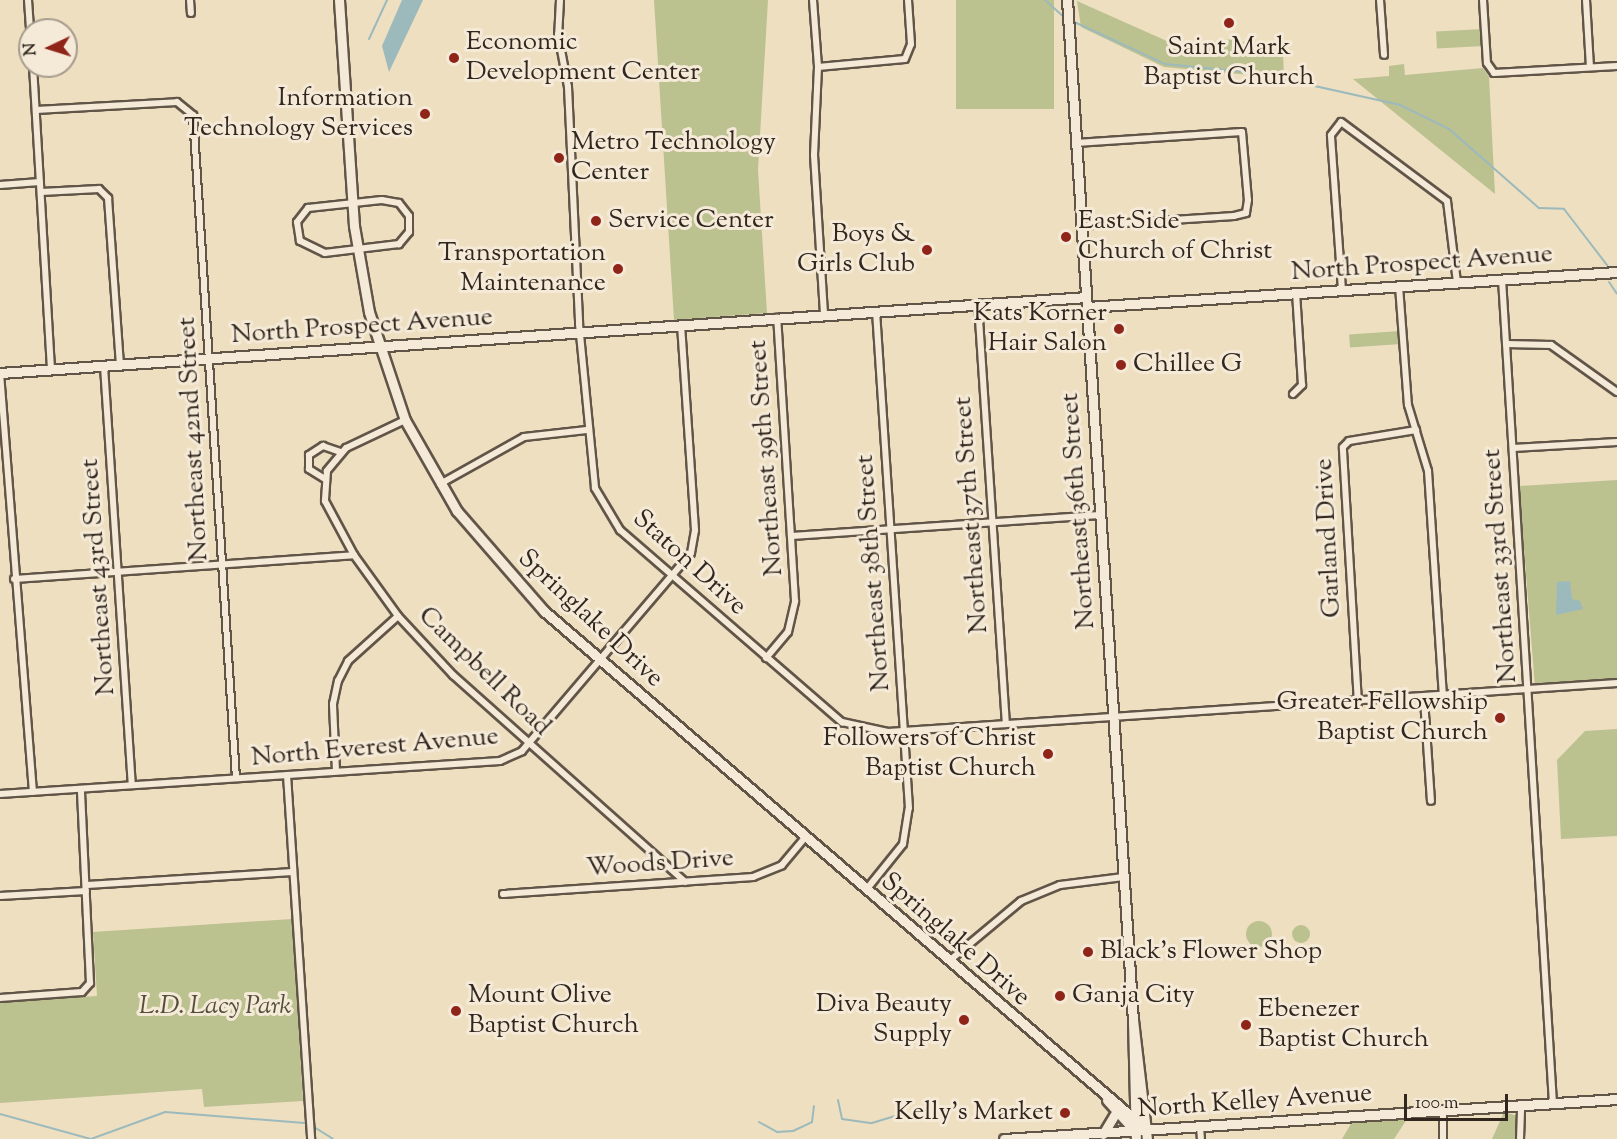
<!DOCTYPE html>
<style>
body{margin:0}
#map{position:relative;width:1617px;height:1139px;overflow:hidden;background:#eedfc1;font-family:"Sorts Mill Goudy",serif}
div>[style]{position:absolute}
[style*='--x']{left:calc(var(--x)*1px);top:calc(var(--y)*1px);width:calc(var(--w)*1px);rotate:calc(var(--a)*1deg)}
.green>*{inset:0;background:#bcc190;transform-origin:0 0}
.round{border-radius:50%}
.water>*{inset:0;background:#9cbabc}
.stream>*{height:2px;margin:-1px;padding:0 1px;transform-origin:1px;border-radius:1px;background:#9cbabc}
.roads{filter:drop-shadow(2px 0 #615548) drop-shadow(-2px 0 #615548) drop-shadow(0 2px #615548) drop-shadow(0 -2px #615548)}
.street>*{height:6px;margin:-3px;padding:0 3px;transform-origin:3px;border-radius:3px;background:#f4ead7}
.secondary>*{height:9px;margin:-4.5px;padding:0 4.5px;transform-origin:4.5px;border-radius:4.5px;background:#f4ead7}
.dots>*{width:16px;height:16px;translate:-50% -50%;box-sizing:border-box;border:3px solid #f4ead7;border-radius:50%}
span{translate:-50% -50%;white-space:nowrap;text-align:center;line-height:1.15;-webkit-text-stroke:6px #f4ead7;paint-order:stroke}
.poi-label{font-size:26px;color:#32271f}
.left{translate:0 -50%;text-align:left}
.right{translate:-100% -50%;text-align:right}
.street-label{font-size:26px;color:#32271f}
.park-label{font-size:26px;color:#544e3b;font-style:italic}
.north{position:absolute;left:18px;top:18px;width:60px;height:60px;box-sizing:border-box;background:#f4ead7;border:2px solid #a69c8d;border-radius:50%;rotate:266deg;font-size:16px;font-weight:700;line-height:24px;text-align:center;color:#32271f}
.north::after{content:'';display:block;margin:auto;width:21px;height:27px;background:#8f2418;clip-path:polygon(50% 0,100% 100%,50% 72%,0 100%)}
.scale{position:absolute;left:1404px;top:1094px;width:104px;height:27px;box-sizing:border-box;border:3px solid #32271f;border-top:0;padding-left:8px;font-size:18px;line-height:21px;white-space:nowrap;color:#32271f;-webkit-text-stroke:4px #f4ead7;paint-order:stroke}
</style>
<div id="map">
<div class="green">
<i style="clip-path:polygon(654px 0,768px 0,758px 170px,767px 313px,674px 320px)"></i>
<i style="left:956px;top:0;width:98px;height:109px"></i>
<i style="clip-path:polygon(1077px 1px,1178px 46px,1233px 39px,1283px 53px,1284px 78px,1164px 67px,1081px 27px)"></i>
<i style="left:1483px;top:29px;width:17px;height:47px;rotate:87deg"></i>
<i style="clip-path:polygon(1404px 64px,1405px 75px,1483px 68px,1489px 77px,1495px 194px,1353px 79px,1389px 76px,1389px 66px)"></i>
<i style="left:1400px;top:331px;width:13px;height:51px;rotate:86deg"></i>
<i style="clip-path:polygon(1617px 480px,1617px 681px,1535px 687px,1519px 486px)"></i>
<i style="clip-path:polygon(1617px 729px,1617px 836px,1561px 839px,1557px 760px,1585px 731px)"></i>
<i style="clip-path:polygon(292px 919px,303px 1101px,204px 1107px,202px 1089px,0 1103px,0 1002px,97px 996px,93px 932px)"></i>
<i class="round" style="left:1246px;top:921px;width:26px;height:26px"></i>
<i class="round" style="left:1292px;top:925px;width:18px;height:18px"></i>
<i style="clip-path:polygon(1504px 1112px,1518px 1116px,1517px 1139px,1492px 1139px)"></i>
<i style="clip-path:polygon(1407px 1119px,1394px 1139px,1342px 1139px,1352px 1122px)"></i>
</div>
<div class="water">
<i style="clip-path:polygon(402px 0,423px 0,389px 72px,382px 46px)"></i>
<i style="clip-path:polygon(1570px 581px,1572px 599px,1580px 601px,1583px 609px,1556px 615px,1557px 582px)"></i>
</div>
<div class="stream">
<i style="--x:1045;--y:0;--w:27;--a:42"></i>
<i style="--x:1070;--y:20;--w:105;--a:24.9"></i>
<i style="--x:1165;--y:64;--w:91;--a:5.6"></i>
<i style="--x:1256;--y:73;--w:148;--a:12.5"></i>
<i style="--x:1400;--y:105;--w:55;--a:26.1"></i>
<i style="--x:1449;--y:129;--w:120;--a:41.3"></i>
<i style="--x:1539;--y:208;--w:25;--a:2"></i>
<i style="--x:1564;--y:209;--w:71;--a:52.5"></i>
<i style="--x:369;--y:39;--w:43;--a:-65.2"></i>
<i style="--x:1609;--y:282;--w:14;--a:56"></i>
<i style="--x:838;--y:1100;--w:19;--a:78"></i>
<i style="--x:842;--y:1119;--w:30;--a:8"></i>
<i style="--x:872;--y:1123;--w:31;--a:-17"></i>
<i style="--x:0;--y:1114;--w:94;--a:15.4"></i>
<i style="--x:91;--y:1139;--w:79;--a:-20"></i>
<i style="--x:165;--y:1112;--w:140;--a:4.5"></i>
<i style="--x:759;--y:1122;--w:21;--a:29"></i>
<i style="--x:777;--y:1132;--w:16;--a:-4"></i>
<i style="--x:793;--y:1131;--w:21;--a:-25"></i>
<i style="--x:812;--y:1122;--w:16;--a:-83"></i>
<i style="--x:314;--y:1127;--w:22;--a:32"></i>
</div>
<div class="roads">
<div class="street">
<i style="--x:28;--y:0;--w:30;--a:86"></i>
<i style="--x:190;--y:0;--w:13;--a:86"></i>
<i style="--x:560;--y:0;--w:34;--a:93"></i>
<i style="--x:558;--y:34;--w:54;--a:79.3"></i>
<i style="--x:568;--y:87;--w:237;--a:87.3"></i>
<i style="--x:579;--y:324;--w:165;--a:84.4"></i>
<i style="--x:595;--y:488;--w:49;--a:59.2"></i>
<i style="--x:620;--y:530;--w:294;--a:40.9"></i>
<i style="--x:842;--y:722;--w:47;--a:12.3"></i>
<i style="--x:888;--y:732;--w:731;--a:-3.85"></i>
<i style="--x:813;--y:0;--w:67;--a:85.7"></i>
<i style="--x:818;--y:67;--w:88;--a:92.6"></i>
<i style="--x:814;--y:155;--w:160;--a:86.4"></i>
<i style="--x:1380;--y:0;--w:55;--a:85.8"></i>
<i style="--x:1483;--y:0;--w:63;--a:86.4"></i>
<i style="--x:1487;--y:63;--w:12;--a:55"></i>
<i style="--x:1494;--y:73;--w:123;--a:-3.3"></i>
<i style="--x:1586;--y:0;--w:67;--a:86.6"></i>
<i style="--x:33;--y:66;--w:304;--a:86.6"></i>
<i style="--x:818;--y:67;--w:87;--a:-5.3"></i>
<i style="--x:905;--y:59;--w:16;--a:-68"></i>
<i style="--x:911;--y:44;--w:44;--a:-93.9"></i>
<i style="--x:36;--y:110;--w:141;--a:-3.2"></i>
<i style="--x:177;--y:102;--w:21;--a:39"></i>
<i style="--x:193;--y:115;--w:664;--a:86.29"></i>
<i style="--x:1076;--y:143;--w:166;--a:-3.8"></i>
<i style="--x:1242;--y:132;--w:68;--a:85"></i>
<i style="--x:1248;--y:200;--w:13;--a:99"></i>
<i style="--x:1246;--y:213;--w:12;--a:166"></i>
<i style="--x:1234;--y:216;--w:153;--a:176.3"></i>
<i style="--x:0;--y:185;--w:40;--a:-4.3"></i>
<i style="--x:41;--y:192;--w:58;--a:-3"></i>
<i style="--x:99;--y:189;--w:13;--a:45"></i>
<i style="--x:108;--y:198;--w:167;--a:85.9"></i>
<i style="--x:382;--y:200;--w:17;--a:10"></i>
<i style="--x:399;--y:203;--w:16;--a:52"></i>
<i style="--x:409;--y:216;--w:16;--a:90"></i>
<i style="--x:409;--y:232;--w:16;--a:130"></i>
<i style="--x:399;--y:244;--w:75;--a:173.1"></i>
<i style="--x:325;--y:253;--w:28;--a:-154"></i>
<i style="--x:300;--y:241;--w:19;--a:-99"></i>
<i style="--x:297;--y:222;--w:18;--a:-52"></i>
<i style="--x:308;--y:208;--w:74;--a:-6.2"></i>
<i style="--x:1502;--y:279;--w:826;--a:86.46"></i>
<i style="--x:1399;--y:286;--w:119;--a:85.7"></i>
<i style="--x:1408;--y:405;--w:69;--a:73.1"></i>
<i style="--x:1428;--y:471;--w:226;--a:86.2"></i>
<i style="--x:1342;--y:290;--w:155;--a:-94.1"></i>
<i style="--x:1331;--y:135;--w:16;--a:-52"></i>
<i style="--x:1341;--y:122;--w:132;--a:36.7"></i>
<i style="--x:1447;--y:201;--w:82;--a:83"></i>
<i style="--x:978;--y:304;--w:421;--a:86.2"></i>
<i style="--x:1506;--y:344;--w:45;--a:1.3"></i>
<i style="--x:1551;--y:345;--w:81;--a:35.5"></i>
<i style="--x:104;--y:366;--w:420;--a:86.2"></i>
<i style="--x:0;--y:373;--w:420;--a:85.5"></i>
<i style="--x:1293;--y:394;--w:13;--a:-45"></i>
<i style="--x:1302;--y:385;--w:92;--a:-93.7"></i>
<i style="--x:405;--y:420;--w:65;--a:154.6"></i>
<i style="--x:346;--y:448;--w:30;--a:130"></i>
<i style="--x:327;--y:471;--w:30;--a:94"></i>
<i style="--x:325;--y:501;--w:61;--a:61.8"></i>
<i style="--x:354;--y:555;--w:75;--a:54.2"></i>
<i style="--x:398;--y:616;--w:81;--a:47"></i>
<i style="--x:453;--y:675;--w:311;--a:41.7"></i>
<i style="--x:1513;--y:448;--w:104;--a:-3.3"></i>
<i style="--x:325;--y:479;--w:19;--a:-148"></i>
<i style="--x:309;--y:469;--w:14;--a:-90"></i>
<i style="--x:309;--y:455;--w:17;--a:-33"></i>
<i style="--x:323;--y:446;--w:18;--a:19"></i>
<i style="--x:440;--y:484;--w:96;--a:-29.2"></i>
<i style="--x:524;--y:437;--w:63;--a:-6.3"></i>
<i style="--x:791;--y:536;--w:310;--a:-3.9"></i>
<i style="--x:14;--y:579;--w:341;--a:-4"></i>
<i style="--x:766;--y:658;--w:34;--a:-50"></i>
<i style="--x:788;--y:632;--w:32;--a:-77"></i>
<i style="--x:795;--y:601;--w:284;--a:-93.6"></i>
<i style="--x:1424;--y:699;--w:102;--a:86.1"></i>
<i style="--x:1358;--y:703;--w:256;--a:-93.4"></i>
<i style="--x:1343;--y:447;--w:8;--a:-45"></i>
<i style="--x:1349;--y:441;--w:68;--a:-9.3"></i>
<i style="--x:336;--y:771;--w:67;--a:-92.6"></i>
<i style="--x:333;--y:704;--w:24;--a:-78"></i>
<i style="--x:338;--y:681;--w:22;--a:-63"></i>
<i style="--x:348;--y:661;--w:67;--a:-42"></i>
<i style="--x:287;--y:775;--w:365;--a:86.2"></i>
<i style="--x:0;--y:794;--w:501;--a:-3.78"></i>
<i style="--x:500;--y:761;--w:24;--a:-24"></i>
<i style="--x:522;--y:751;--w:260;--a:-49.5"></i>
<i style="--x:691;--y:553;--w:23;--a:-80"></i>
<i style="--x:695;--y:530;--w:204;--a:-93.9"></i>
<i style="--x:87;--y:885;--w:206;--a:-3.6"></i>
<i style="--x:866;--y:890;--w:59;--a:-51.2"></i>
<i style="--x:903;--y:844;--w:36;--a:-81"></i>
<i style="--x:909;--y:808;--w:498;--a:-93.8"></i>
<i style="--x:503;--y:894;--w:251;--a:-3.9"></i>
<i style="--x:753;--y:877;--w:31;--a:-22"></i>
<i style="--x:782;--y:865;--w:35;--a:-50"></i>
<i style="--x:0;--y:896;--w:86;--a:-3.3"></i>
<i style="--x:949;--y:961;--w:94;--a:-39.8"></i>
<i style="--x:1021;--y:901;--w:42;--a:-22.3"></i>
<i style="--x:1060;--y:885;--w:64;--a:-7.1"></i>
<i style="--x:0;--y:998;--w:82;--a:-4.2"></i>
<i style="--x:82;--y:992;--w:12;--a:-48"></i>
<i style="--x:90;--y:983;--w:194;--a:-92.7"></i>
<i style="--x:1200;--y:1126;--w:13;--a:86"></i>
<i style="--x:1443;--y:1139;--w:29;--a:-90"></i>
<i style="--x:1520;--y:1139;--w:34;--a:-88"></i>
</div>
<div class="secondary">
<i style="--x:339;--y:0;--w:226;--a:86.2"></i>
<i style="--x:354;--y:226;--w:87;--a:80.1"></i>
<i style="--x:369;--y:312;--w:114;--a:71.6"></i>
<i style="--x:405;--y:420;--w:105;--a:60.3"></i>
<i style="--x:457;--y:511;--w:133;--a:49"></i>
<i style="--x:544;--y:611;--w:796;--a:40.72"></i>
<i style="--x:1067;--y:0;--w:1022;--a:86.3"></i>
<i style="--x:1133;--y:1020;--w:120;--a:83.3"></i>
<i style="--x:1087;--y:307;--w:531;--a:-3.78"></i>
<i style="--x:0;--y:373;--w:1089;--a:-4"></i>
<i style="--x:1133;--y:1020;--w:119;--a:88.6"></i>
<i style="--x:1107;--y:1100;--w:42;--a:47.9"></i>
<i style="--x:1103;--y:1134;--w:23;--a:-59"></i>
<i style="--x:1004;--y:1139;--w:614;--a:-3.73"></i>
</div>
</div>
<div class="dots">
<i style="left:1229px;top:23px;background:#8f2418"></i>
<i style="left:454px;top:58px;background:#8f2418"></i>
<i style="left:425px;top:114px;background:#8f2418"></i>
<i style="left:559px;top:158px;background:#8f2418"></i>
<i style="left:596px;top:221px;background:#8f2418"></i>
<i style="left:1066px;top:237px;background:#8f2418"></i>
<i style="left:927px;top:250px;background:#8f2418"></i>
<i style="left:618px;top:269px;background:#8f2418"></i>
<i style="left:1119px;top:329px;background:#8f2418"></i>
<i style="left:1121px;top:365px;background:#8f2418"></i>
<i style="left:1500px;top:718px;background:#8f2418"></i>
<i style="left:1048px;top:754px;background:#8f2418"></i>
<i style="left:1088px;top:952px;background:#8f2418"></i>
<i style="left:1060px;top:996px;background:#8f2418"></i>
<i style="left:456px;top:1011px;background:#8f2418"></i>
<i style="left:964px;top:1020px;background:#8f2418"></i>
<i style="left:1246px;top:1025px;background:#8f2418"></i>
<i style="left:1065px;top:1113px;background:#8f2418"></i>
</div>
<div class="poi-label">
<span class="left" style="left:466px;top:58px">Economic<br>Development Center</span>
<span style="left:1229px;top:63px">Saint Mark<br>Baptist Church</span>
<span class="right" style="left:413px;top:114px">Information<br>Technology Services</span>
<span class="left" style="left:571px;top:158px">Metro Technology<br>Center</span>
<span class="left" style="left:608px;top:221px">Service Center</span>
<span class="left" style="left:1078px;top:237px">East Side<br>Church of Christ</span>
<span class="right" style="left:915px;top:250px">Boys &amp;<br>Girls Club</span>
<span class="right" style="left:606px;top:269px">Transportation<br>Maintenance</span>
<span class="right" style="left:1107px;top:329px">Kats Korner<br>Hair Salon</span>
<span class="left" style="left:1133px;top:365px">Chillee G</span>
<span class="right" style="left:1488px;top:718px">Greater Fellowship<br>Baptist Church</span>
<span class="right" style="left:1036px;top:754px">Followers of Christ<br>Baptist Church</span>
<span class="left" style="left:1100px;top:952px">Black's Flower Shop</span>
<span class="left" style="left:468px;top:1011px">Mount Olive<br>Baptist Church</span>
<span class="left" style="left:1072px;top:996px">Ganja City</span>
<span class="right" style="left:952px;top:1020px">Diva Beauty<br>Supply</span>
<span class="left" style="left:1258px;top:1025px">Ebenezer<br>Baptist Church</span>
<span class="right" style="left:1053px;top:1113px">Kelly's Market</span>
</div>
<div class="street-label">
<span style="left:1422px;top:264px;rotate:-4deg">North Prospect Avenue</span>
<span style="left:362px;top:327px;rotate:-4deg">North Prospect Avenue</span>
<span style="left:194px;top:439px;rotate:-93deg">Northeast 42nd Street</span>
<span style="left:767px;top:458px;rotate:-94deg">Northeast 39th Street</span>
<span style="left:1079px;top:511px;rotate:-94deg">Northeast 36th Street</span>
<span style="left:972px;top:515px;rotate:-94deg">Northeast 37th Street</span>
<span style="left:1329px;top:538px;rotate:-93deg">Garland Drive</span>
<span style="left:689px;top:563px;rotate:42deg">Staton Drive</span>
<span style="left:1501px;top:566px;rotate:-94deg">Northeast 33rd Street</span>
<span style="left:874px;top:573px;rotate:-94deg">Northeast 38th Street</span>
<span style="left:99px;top:577px;rotate:-94deg">Northeast 43rd Street</span>
<span style="left:590px;top:619px;rotate:43deg">Springlake Drive</span>
<span style="left:484px;top:672px;rotate:44deg">Campbell Road</span>
<span style="left:375px;top:748px;rotate:-5deg">North Everest Avenue</span>
<span style="left:660px;top:864px;rotate:-4deg">Woods Drive</span>
<span style="left:955px;top:940px;rotate:41deg">Springlake Drive</span>
<span style="left:1255px;top:1102px;rotate:-4deg">North Kelley Avenue</span>
</div>
<div class="park-label">
<span style="left:215px;top:1007px">L.D. Lacy Park</span>
</div>
<div class="north">N</div>
<div class="scale">100 m</div>
</div>
